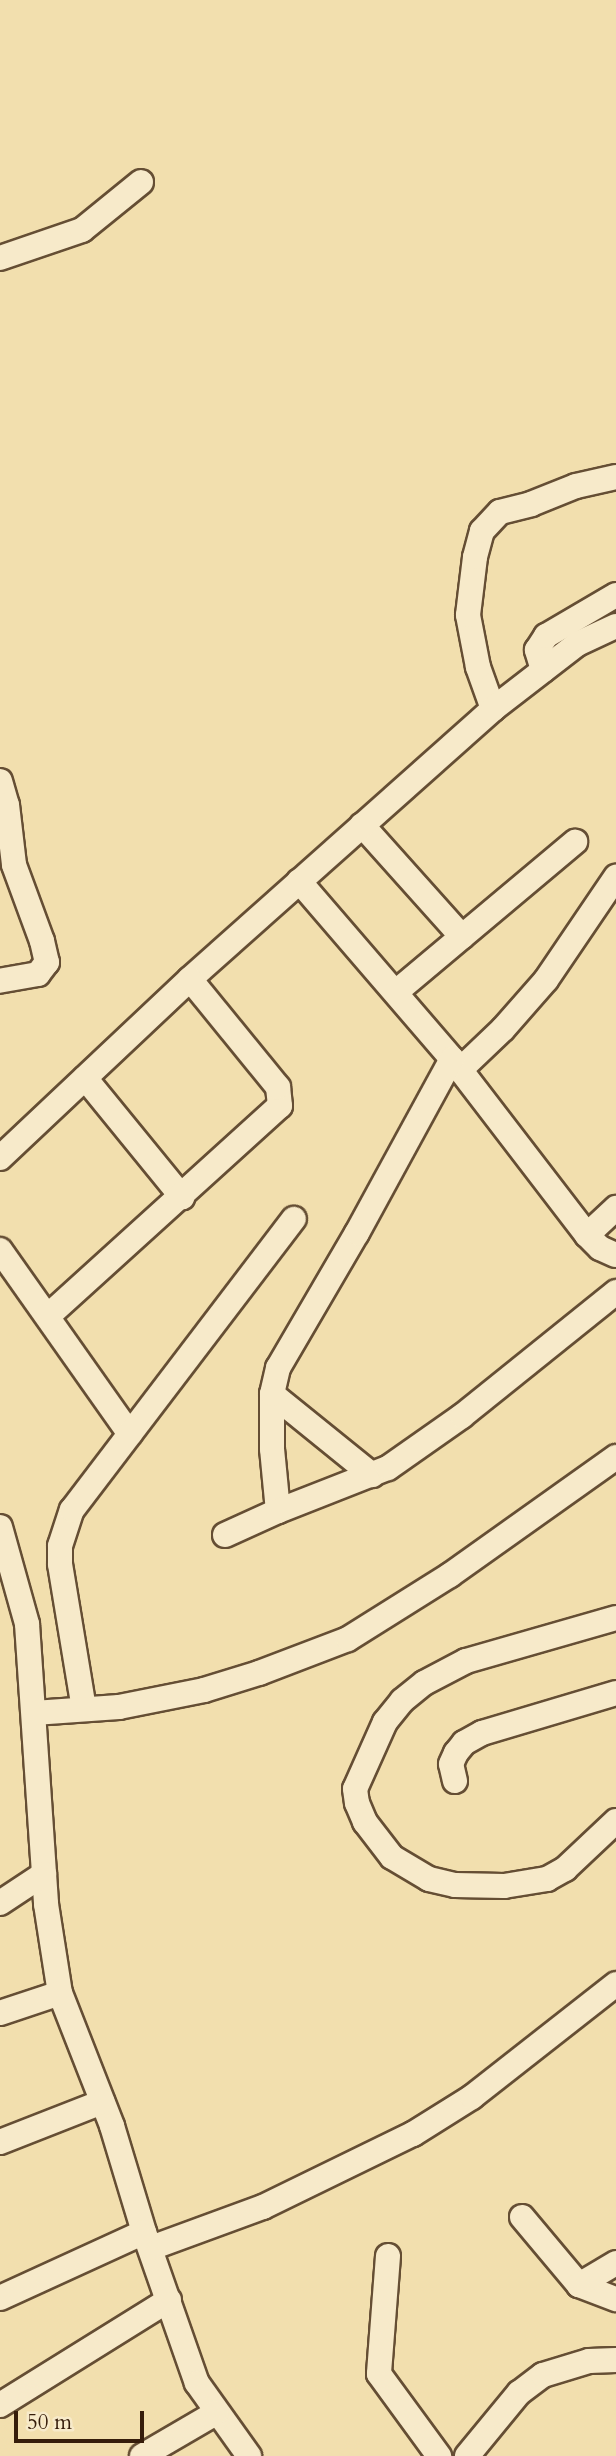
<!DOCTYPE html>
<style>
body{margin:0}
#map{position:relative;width:616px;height:2456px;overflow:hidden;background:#f2dfae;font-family:Cardo,serif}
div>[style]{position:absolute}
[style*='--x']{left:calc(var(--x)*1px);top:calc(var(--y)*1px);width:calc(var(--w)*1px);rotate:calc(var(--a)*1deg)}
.roads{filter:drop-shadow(2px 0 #654e34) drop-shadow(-2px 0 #654e34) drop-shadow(0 2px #654e34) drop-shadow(0 -2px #654e34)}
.minor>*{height:24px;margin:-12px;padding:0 12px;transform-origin:12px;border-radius:12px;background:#f7eaca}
span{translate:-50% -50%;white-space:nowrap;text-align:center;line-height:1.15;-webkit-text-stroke:5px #f7eaca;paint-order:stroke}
.scale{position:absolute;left:14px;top:2411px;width:130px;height:32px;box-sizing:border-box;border:4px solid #361d0b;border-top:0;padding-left:9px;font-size:21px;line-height:24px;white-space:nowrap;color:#361d0b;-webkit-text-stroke:5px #f7eaca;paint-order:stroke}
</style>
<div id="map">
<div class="roads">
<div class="minor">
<i style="--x:0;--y:258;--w:87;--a:-18.9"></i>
<i style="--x:82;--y:230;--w:76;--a:-39.1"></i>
<i style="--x:543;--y:670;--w:21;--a:-107"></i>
<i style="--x:537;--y:650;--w:17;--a:-57"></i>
<i style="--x:546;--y:636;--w:81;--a:-30.4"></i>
<i style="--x:493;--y:709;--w:45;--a:-109.7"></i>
<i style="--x:478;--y:667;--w:53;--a:-100.9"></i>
<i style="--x:468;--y:615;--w:58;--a:-83.1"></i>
<i style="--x:475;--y:557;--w:27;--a:-75"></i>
<i style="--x:482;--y:531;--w:26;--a:-47"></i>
<i style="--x:500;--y:512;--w:32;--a:-14"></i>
<i style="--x:531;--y:504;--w:48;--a:-21.8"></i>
<i style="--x:576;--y:486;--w:41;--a:-12.7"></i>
<i style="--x:0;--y:781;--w:25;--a:74"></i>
<i style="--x:7;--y:805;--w:60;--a:83.3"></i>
<i style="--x:14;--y:865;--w:81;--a:69.8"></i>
<i style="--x:42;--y:941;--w:22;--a:77"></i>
<i style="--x:47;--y:962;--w:15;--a:127"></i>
<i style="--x:38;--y:974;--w:39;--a:170"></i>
<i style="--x:362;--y:825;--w:150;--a:48.2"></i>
<i style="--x:299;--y:881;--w:235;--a:49.3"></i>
<i style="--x:452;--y:1059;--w:222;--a:52.5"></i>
<i style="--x:587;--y:1235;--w:18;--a:45"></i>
<i style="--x:600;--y:1248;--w:17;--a:24"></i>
<i style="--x:396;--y:992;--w:234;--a:-40"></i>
<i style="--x:460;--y:1070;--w:59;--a:-43.6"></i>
<i style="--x:503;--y:1029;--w:65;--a:-48.7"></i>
<i style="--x:546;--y:980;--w:125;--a:-55.8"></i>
<i style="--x:85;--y:1078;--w:154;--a:50.8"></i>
<i style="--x:0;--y:1158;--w:261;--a:-43.3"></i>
<i style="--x:190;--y:979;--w:406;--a:-41.7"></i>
<i style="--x:493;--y:709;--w:106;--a:-37.7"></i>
<i style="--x:577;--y:644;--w:43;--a:-24.8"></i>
<i style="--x:587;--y:1235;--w:40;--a:-43"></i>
<i style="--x:0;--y:1250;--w:225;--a:54.8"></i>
<i style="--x:48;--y:1316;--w:313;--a:-42.2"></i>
<i style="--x:280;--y:1106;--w:19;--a:-96"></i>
<i style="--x:278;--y:1087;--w:139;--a:-129.2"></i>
<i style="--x:272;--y:1394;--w:129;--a:39"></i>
<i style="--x:278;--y:1511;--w:62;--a:-95.5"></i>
<i style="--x:272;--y:1449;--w:55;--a:-90"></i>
<i style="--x:272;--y:1394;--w:27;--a:-77"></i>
<i style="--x:278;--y:1368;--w:156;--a:-59.7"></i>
<i style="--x:357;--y:1233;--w:198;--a:-61.4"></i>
<i style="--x:0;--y:1527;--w:101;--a:74.4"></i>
<i style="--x:27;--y:1624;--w:281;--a:86.1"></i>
<i style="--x:46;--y:1904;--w:90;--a:81.1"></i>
<i style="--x:60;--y:1993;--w:143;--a:68.6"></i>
<i style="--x:112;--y:2126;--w:111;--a:73.2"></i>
<i style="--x:144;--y:2232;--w:160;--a:70.7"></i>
<i style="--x:197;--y:2383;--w:90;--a:54.5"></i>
<i style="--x:225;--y:1535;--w:58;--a:-24.4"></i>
<i style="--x:278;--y:1511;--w:118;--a:-21.4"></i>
<i style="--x:388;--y:1468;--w:90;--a:-35.1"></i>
<i style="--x:462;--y:1416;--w:198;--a:-38.8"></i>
<i style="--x:616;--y:1618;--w:156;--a:164"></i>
<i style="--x:466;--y:1661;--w:47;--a:152.4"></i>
<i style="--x:424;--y:1683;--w:28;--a:141"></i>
<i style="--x:402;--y:1701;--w:27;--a:129"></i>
<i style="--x:385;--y:1722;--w:73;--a:114.1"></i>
<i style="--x:355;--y:1789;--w:14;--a:82"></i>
<i style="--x:357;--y:1803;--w:21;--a:67"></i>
<i style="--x:365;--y:1822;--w:44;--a:52.4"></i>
<i style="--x:392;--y:1857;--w:43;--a:30.7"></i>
<i style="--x:429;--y:1879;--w:27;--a:13"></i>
<i style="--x:455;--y:1885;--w:49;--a:1.2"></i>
<i style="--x:504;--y:1886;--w:44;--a:-9.2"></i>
<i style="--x:547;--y:1879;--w:21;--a:-29"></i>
<i style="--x:565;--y:1869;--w:70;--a:-43.3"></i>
<i style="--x:84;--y:1709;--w:147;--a:-99.4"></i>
<i style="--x:60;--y:1564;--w:18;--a:-90"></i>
<i style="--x:60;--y:1546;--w:38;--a:-72"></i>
<i style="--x:72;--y:1510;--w:366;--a:-52.7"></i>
<i style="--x:34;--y:1713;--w:85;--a:-4"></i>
<i style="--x:119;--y:1707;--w:87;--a:-11.3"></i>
<i style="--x:204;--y:1690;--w:58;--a:-17.2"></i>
<i style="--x:259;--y:1673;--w:95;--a:-20.9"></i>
<i style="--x:348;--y:1639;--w:120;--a:-32.1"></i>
<i style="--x:450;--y:1575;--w:204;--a:-35.4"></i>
<i style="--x:455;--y:1781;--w:17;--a:-103"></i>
<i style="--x:451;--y:1764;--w:12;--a:-66"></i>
<i style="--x:456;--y:1753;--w:13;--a:-51"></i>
<i style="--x:464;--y:1743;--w:21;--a:-29"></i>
<i style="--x:482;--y:1733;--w:140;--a:-16.6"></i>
<i style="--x:0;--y:1903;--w:53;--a:-33.4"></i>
<i style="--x:0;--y:2013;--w:63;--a:-18.4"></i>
<i style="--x:0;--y:2142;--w:110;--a:-21.4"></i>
<i style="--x:522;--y:2217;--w:89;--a:50"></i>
<i style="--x:579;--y:2285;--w:40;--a:21"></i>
<i style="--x:151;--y:2248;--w:119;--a:-20.1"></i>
<i style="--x:263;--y:2207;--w:167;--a:-26"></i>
<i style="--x:413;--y:2134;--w:70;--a:-32.1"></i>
<i style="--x:472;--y:2097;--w:183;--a:-38.1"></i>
<i style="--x:388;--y:2256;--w:118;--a:94.4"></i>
<i style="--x:379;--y:2374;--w:102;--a:53.8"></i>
<i style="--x:579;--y:2285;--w:43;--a:-30.7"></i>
<i style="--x:0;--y:2298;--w:158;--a:-24.6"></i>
<i style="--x:0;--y:2405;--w:199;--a:-31.9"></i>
<i style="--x:142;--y:2456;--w:86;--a:-30.2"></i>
<i style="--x:467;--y:2456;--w:82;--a:-50.5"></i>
<i style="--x:519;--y:2393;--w:30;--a:-37"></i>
<i style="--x:543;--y:2375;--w:48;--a:-16.9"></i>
<i style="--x:589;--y:2361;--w:27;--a:-2"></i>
</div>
</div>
<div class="scale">50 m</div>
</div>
